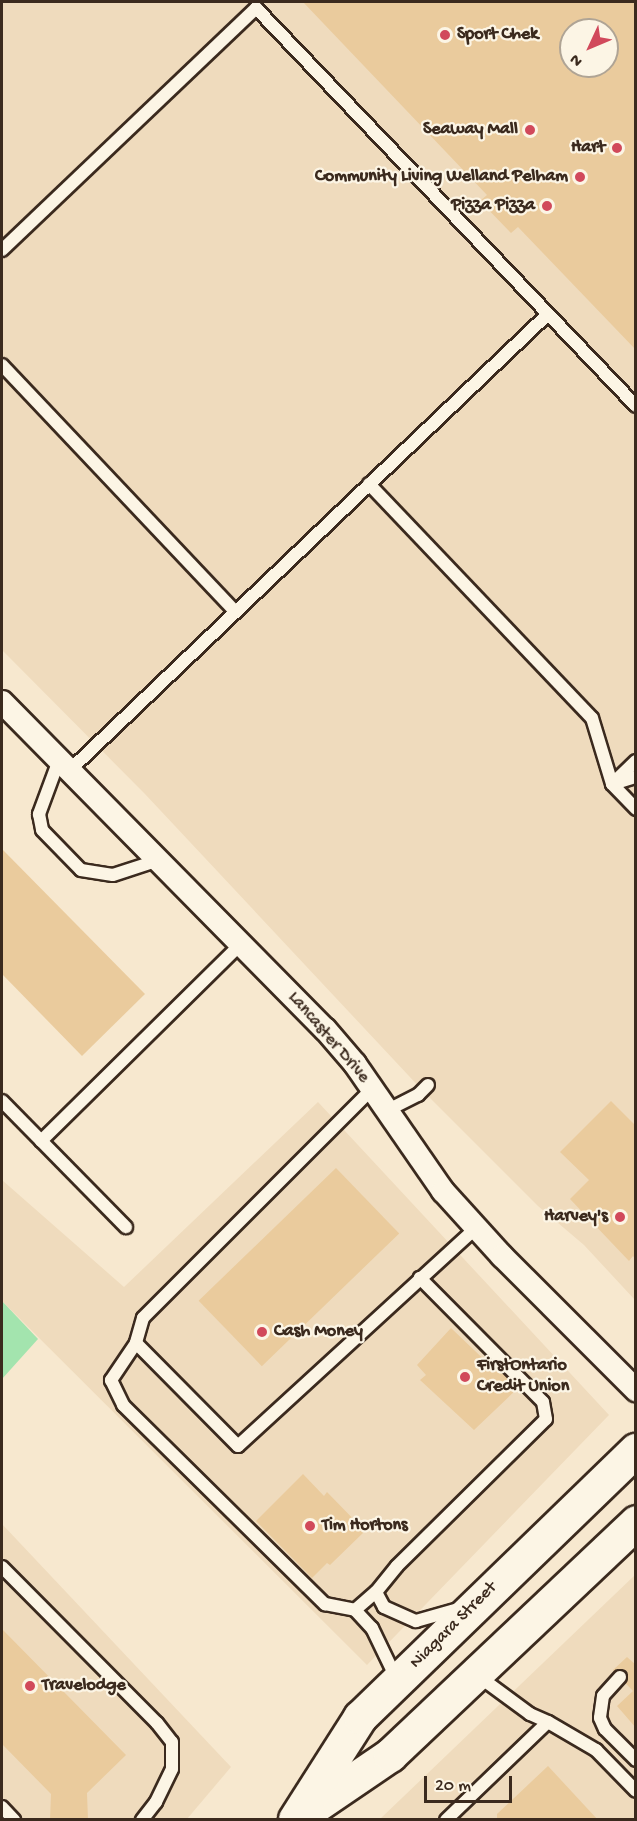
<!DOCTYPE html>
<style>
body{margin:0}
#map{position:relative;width:637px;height:1821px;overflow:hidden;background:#f7e8cf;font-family:"Gochi Hand",sans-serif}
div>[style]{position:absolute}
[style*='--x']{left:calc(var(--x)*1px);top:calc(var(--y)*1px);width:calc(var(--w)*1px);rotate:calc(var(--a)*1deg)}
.built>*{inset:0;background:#efdbbd}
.green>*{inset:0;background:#a3e4ae}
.building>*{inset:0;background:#eacb9d;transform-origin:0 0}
.roads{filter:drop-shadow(2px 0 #3b2a1e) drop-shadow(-2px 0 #3b2a1e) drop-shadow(0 2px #3b2a1e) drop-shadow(0 -2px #3b2a1e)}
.service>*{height:12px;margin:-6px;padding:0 6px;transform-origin:6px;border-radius:6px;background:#fcf5e5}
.minor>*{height:22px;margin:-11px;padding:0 11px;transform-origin:11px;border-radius:11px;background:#fcf5e5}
.secondary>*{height:33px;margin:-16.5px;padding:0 16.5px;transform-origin:16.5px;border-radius:16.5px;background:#fcf5e5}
.dots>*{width:16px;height:16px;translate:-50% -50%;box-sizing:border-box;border:3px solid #fcf5e5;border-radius:50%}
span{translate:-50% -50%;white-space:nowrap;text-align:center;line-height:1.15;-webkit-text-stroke:4.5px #fcf5e5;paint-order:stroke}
.poi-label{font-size:18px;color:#3b2a1e;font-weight:700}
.left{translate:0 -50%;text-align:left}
.right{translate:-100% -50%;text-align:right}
.street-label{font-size:18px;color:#3b2a1e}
.frame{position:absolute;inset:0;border:3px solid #3b2a1e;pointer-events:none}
.north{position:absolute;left:559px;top:18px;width:60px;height:60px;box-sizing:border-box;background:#fcf5e5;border:2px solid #afa495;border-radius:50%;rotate:226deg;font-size:16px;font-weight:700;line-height:24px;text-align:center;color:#3b2a1e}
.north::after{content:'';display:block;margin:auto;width:21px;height:27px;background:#d1495b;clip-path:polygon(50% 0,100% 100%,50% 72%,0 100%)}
.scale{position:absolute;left:424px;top:1776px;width:88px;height:27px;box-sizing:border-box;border:3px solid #3b2a1e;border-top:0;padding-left:8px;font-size:18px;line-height:21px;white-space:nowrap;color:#3b2a1e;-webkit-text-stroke:4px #fcf5e5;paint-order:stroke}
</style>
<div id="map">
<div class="built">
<i style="clip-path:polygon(evenodd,2px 2px,635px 2px,635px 1300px,584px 1245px,538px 1206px,423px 1091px,145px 794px,2px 650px,2px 2px,571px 30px,607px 30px,607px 66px,571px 66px,571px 30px)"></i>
<i style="clip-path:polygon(318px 1102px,609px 1415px,367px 1665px,2px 1301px,2px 1180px,124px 1287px)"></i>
<i style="clip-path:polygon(2px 1524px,231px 1767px,187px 1819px,2px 1819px)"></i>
<i style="clip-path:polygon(635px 1575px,635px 1819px,380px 1819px)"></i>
</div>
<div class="green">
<i style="clip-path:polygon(2px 1301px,38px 1339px,2px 1379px)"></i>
</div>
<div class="building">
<i style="clip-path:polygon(evenodd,303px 2px,636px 2px,636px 350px,518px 227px,511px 233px,480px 201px,487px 195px,303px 2px,571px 30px,607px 30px,607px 66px,571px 66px,571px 30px)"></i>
<i style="clip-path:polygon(2px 849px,145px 994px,82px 1056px,2px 974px)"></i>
<i style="clip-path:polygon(611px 1101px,636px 1126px,636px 1260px,633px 1256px,629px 1261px,570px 1199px,589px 1180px,560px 1152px)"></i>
<i style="left:336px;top:1168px;width:91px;height:191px;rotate:46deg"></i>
<i style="clip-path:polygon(451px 1328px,496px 1371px,498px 1368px,518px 1388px,474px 1430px,420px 1380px,426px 1375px,417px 1365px)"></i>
<i style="clip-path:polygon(303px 1474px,324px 1496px,327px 1492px,365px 1531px,330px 1565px,327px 1563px,312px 1578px,256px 1521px)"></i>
<i style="clip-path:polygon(2px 1629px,126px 1755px,87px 1793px,88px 1820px,50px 1820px,51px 1794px,2px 1744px)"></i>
<i style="clip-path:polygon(627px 1657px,636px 1665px,636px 1728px,617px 1706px,633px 1691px,613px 1670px)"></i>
<i style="clip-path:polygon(548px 1766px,598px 1820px,497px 1820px,497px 1814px)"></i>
</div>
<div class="roads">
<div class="service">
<i style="--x:2;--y:250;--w:351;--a:-43.6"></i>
<i style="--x:256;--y:8;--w:550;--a:46.33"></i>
<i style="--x:2;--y:365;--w:337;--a:46.6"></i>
<i style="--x:369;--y:484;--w:323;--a:46.4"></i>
<i style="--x:592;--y:718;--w:69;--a:73.1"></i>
<i style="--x:612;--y:784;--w:35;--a:46"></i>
<i style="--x:59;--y:760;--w:58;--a:110.3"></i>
<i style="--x:39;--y:814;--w:16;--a:79"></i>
<i style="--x:42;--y:830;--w:56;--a:45.7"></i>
<i style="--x:81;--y:870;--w:32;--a:9"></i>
<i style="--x:113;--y:875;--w:48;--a:-18.1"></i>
<i style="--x:70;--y:770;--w:659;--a:-43.65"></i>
<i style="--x:616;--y:783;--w:21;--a:-17"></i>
<i style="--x:612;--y:784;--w:33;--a:-44"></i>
<i style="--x:372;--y:1089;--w:324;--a:135"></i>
<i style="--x:143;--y:1318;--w:26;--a:106"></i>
<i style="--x:136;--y:1343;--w:145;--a:45.3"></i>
<i style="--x:238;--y:1446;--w:324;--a:-42.5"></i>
<i style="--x:2;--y:1101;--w:177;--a:45.5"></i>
<i style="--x:388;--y:1110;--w:34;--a:-27"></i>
<i style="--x:418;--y:1095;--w:14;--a:-45"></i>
<i style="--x:41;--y:1141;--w:281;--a:-44.6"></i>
<i style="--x:136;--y:1343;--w:45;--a:124"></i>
<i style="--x:111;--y:1380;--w:28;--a:64"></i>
<i style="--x:123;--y:1405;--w:284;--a:44.6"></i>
<i style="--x:325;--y:1604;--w:31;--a:11"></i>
<i style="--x:355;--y:1610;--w:25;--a:47"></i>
<i style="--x:372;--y:1628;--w:58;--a:64.3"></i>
<i style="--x:2;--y:1567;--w:220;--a:45.2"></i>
<i style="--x:157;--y:1723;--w:24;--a:52"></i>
<i style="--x:172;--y:1742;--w:27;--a:90"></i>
<i style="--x:172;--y:1769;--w:37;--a:116"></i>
<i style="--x:156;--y:1802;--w:23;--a:128"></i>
<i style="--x:376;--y:1592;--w:17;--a:62"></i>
<i style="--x:384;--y:1607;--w:35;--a:24"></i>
<i style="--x:416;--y:1621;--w:44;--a:-15.9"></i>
<i style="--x:355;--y:1610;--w:28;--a:-41"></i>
<i style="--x:376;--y:1592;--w:33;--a:-51"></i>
<i style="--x:397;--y:1566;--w:209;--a:-44.6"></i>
<i style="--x:546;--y:1419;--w:17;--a:-100"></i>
<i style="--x:543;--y:1402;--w:175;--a:-134.8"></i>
<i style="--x:620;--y:1677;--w:25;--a:132"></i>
<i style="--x:603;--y:1696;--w:22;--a:98"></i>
<i style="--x:600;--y:1718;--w:12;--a:66"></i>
<i style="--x:605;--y:1729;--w:44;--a:45"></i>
<i style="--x:548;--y:1722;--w:56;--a:30.3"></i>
<i style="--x:596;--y:1750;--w:57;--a:45.7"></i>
<i style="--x:2;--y:1807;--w:18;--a:47"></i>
<i style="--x:446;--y:1820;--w:141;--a:-43.9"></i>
<i style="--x:548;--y:1722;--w:20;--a:-156"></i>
<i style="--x:530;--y:1714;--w:66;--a:-143.7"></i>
</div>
<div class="minor">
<i style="--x:2;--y:702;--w:460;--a:45.4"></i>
<i style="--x:325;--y:1029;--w:46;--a:49.4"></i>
<i style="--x:355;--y:1064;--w:155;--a:55.3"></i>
<i style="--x:443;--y:1191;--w:88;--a:47.8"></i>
<i style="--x:502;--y:1256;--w:190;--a:45"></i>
</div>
<div class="secondary">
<i style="--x:306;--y:1812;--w:102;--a:-34.2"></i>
<i style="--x:390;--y:1755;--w:339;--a:-43.4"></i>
<i style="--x:295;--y:1819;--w:121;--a:-57.5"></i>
<i style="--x:360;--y:1717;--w:384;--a:-44.1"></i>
</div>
</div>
<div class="dots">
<i style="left:445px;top:35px;background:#d1495b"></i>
<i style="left:530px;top:130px;background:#d1495b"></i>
<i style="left:617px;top:148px;background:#d1495b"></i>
<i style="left:580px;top:177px;background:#d1495b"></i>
<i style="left:547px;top:206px;background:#d1495b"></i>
<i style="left:620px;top:1217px;background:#d1495b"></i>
<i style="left:262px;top:1332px;background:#d1495b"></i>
<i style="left:465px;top:1377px;background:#d1495b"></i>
<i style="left:310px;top:1526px;background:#d1495b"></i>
<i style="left:30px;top:1686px;background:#d1495b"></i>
</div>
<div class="poi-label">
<span class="left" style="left:457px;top:35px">Sport Chek</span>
<span class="right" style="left:518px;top:130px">Seaway Mall</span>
<span class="right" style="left:605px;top:148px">Hart</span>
<span class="right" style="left:568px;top:177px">Community Living Welland Pelham</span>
<span class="right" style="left:535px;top:206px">Pizza Pizza</span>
<span class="right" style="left:608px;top:1217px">Harvey's</span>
<span class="left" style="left:274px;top:1332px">Cash Money</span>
<span class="left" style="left:477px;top:1377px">FirstOntario<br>Credit Union</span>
<span class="left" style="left:322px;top:1526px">Tim Hortons</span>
<span class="left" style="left:42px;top:1686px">Travelodge</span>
</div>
<div class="street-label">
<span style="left:328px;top:1038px;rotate:49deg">Lancaster Drive</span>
<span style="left:454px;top:1626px;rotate:-45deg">Niagara Street</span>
</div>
<div class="frame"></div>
<div class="north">N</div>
<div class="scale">20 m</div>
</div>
